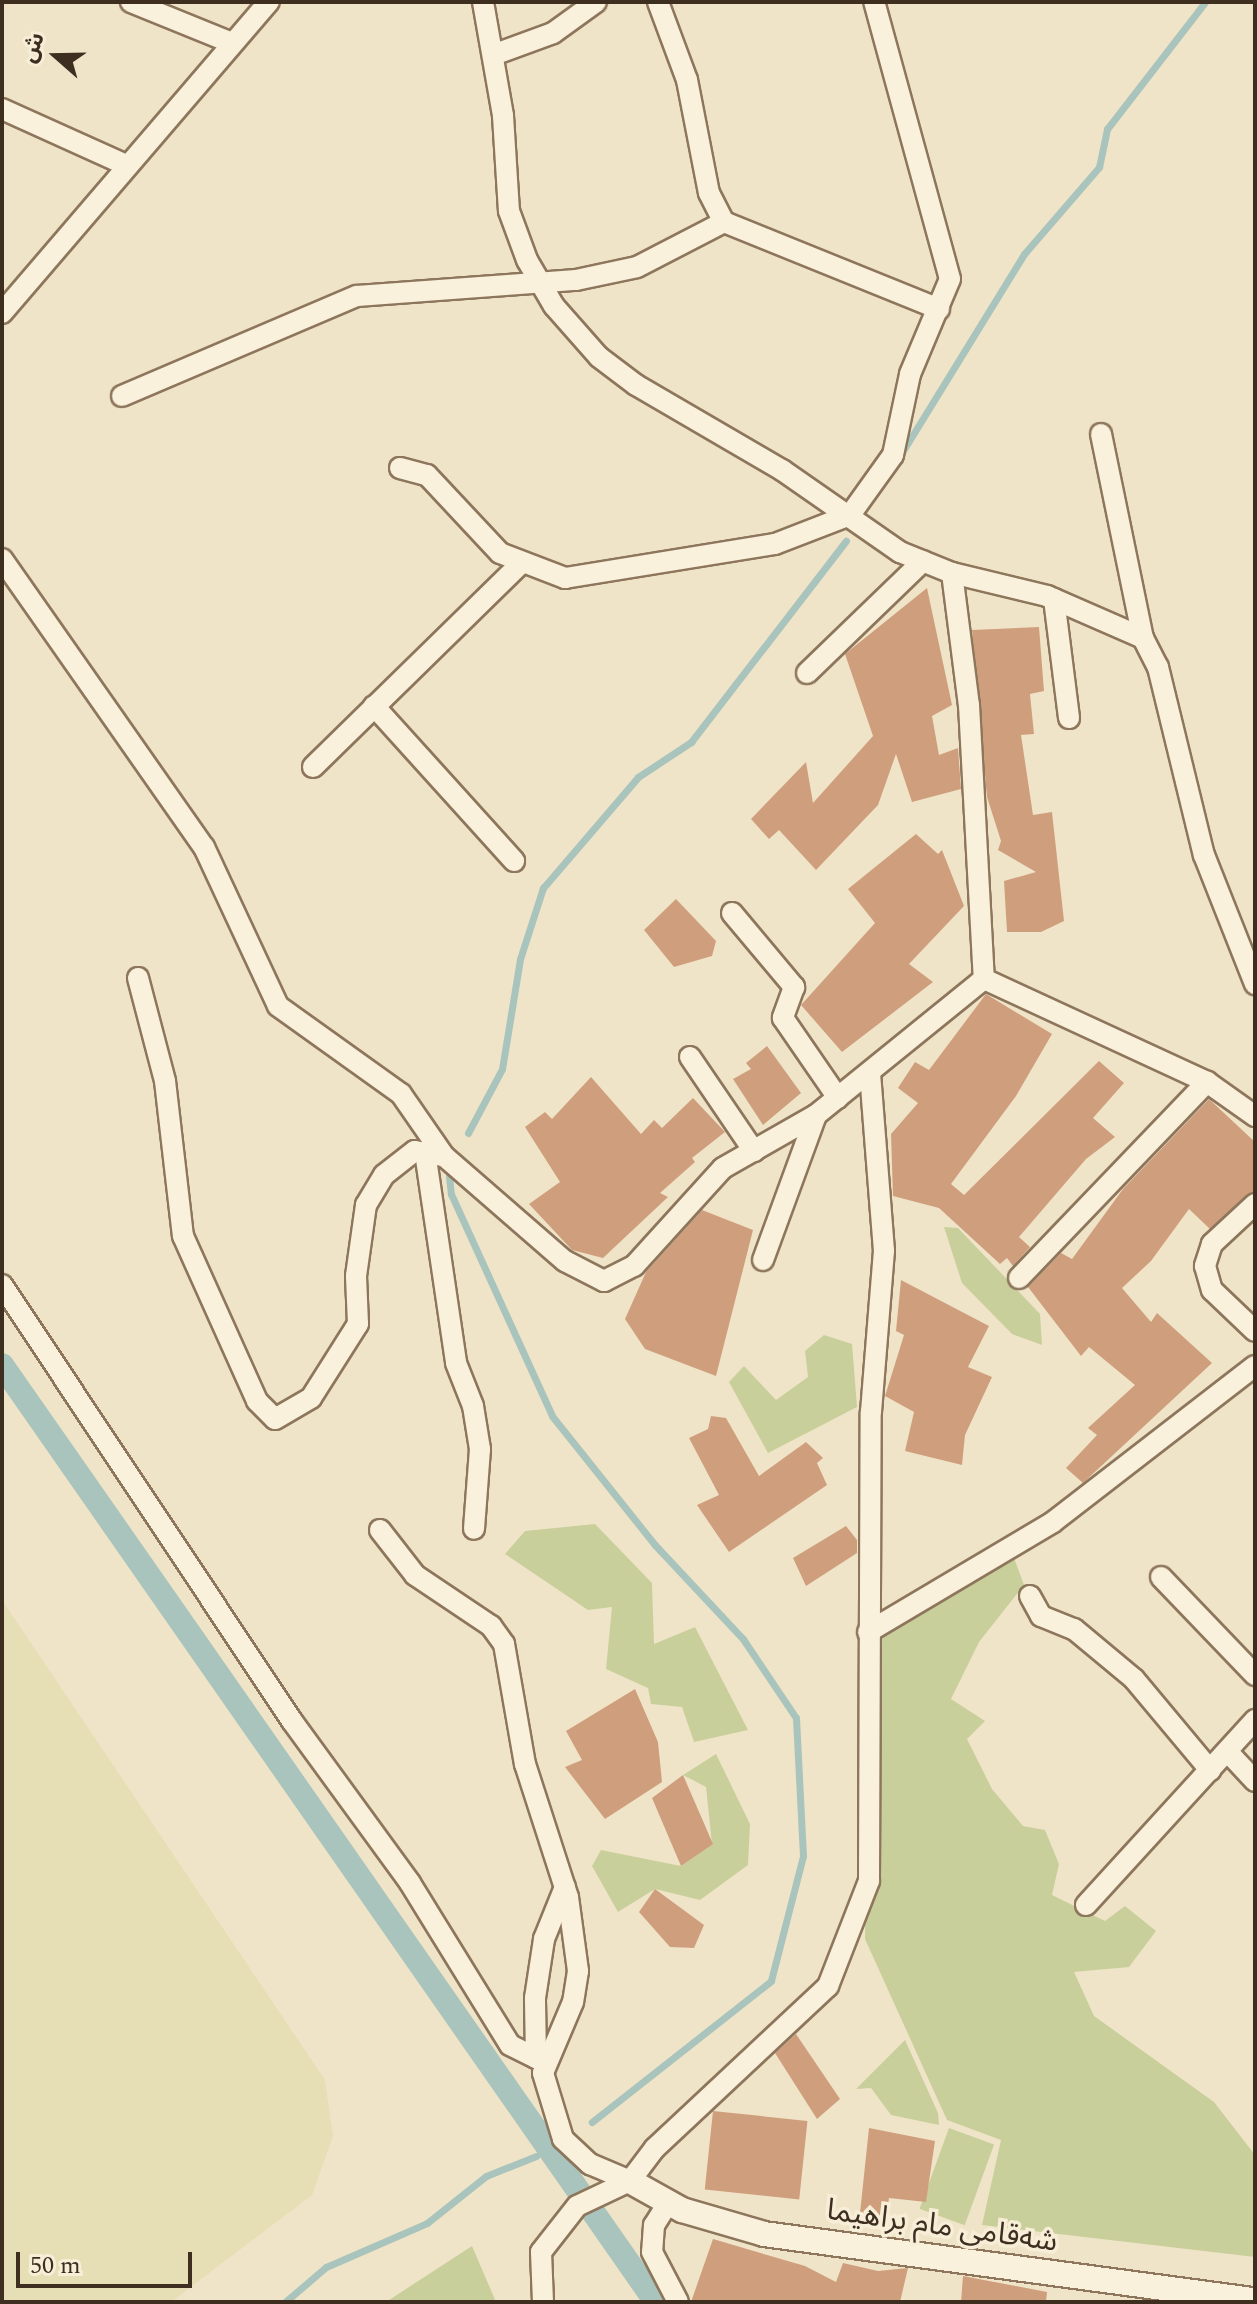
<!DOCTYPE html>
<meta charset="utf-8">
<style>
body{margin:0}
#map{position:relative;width:1257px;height:2304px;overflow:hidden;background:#f0e4c8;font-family:Spectral,"Noto Sans Arabic",serif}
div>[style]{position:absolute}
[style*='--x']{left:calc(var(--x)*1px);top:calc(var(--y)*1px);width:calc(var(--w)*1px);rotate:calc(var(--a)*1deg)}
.farmland>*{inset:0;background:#e6deb5}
.green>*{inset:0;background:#c9cf9b;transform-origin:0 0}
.stream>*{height:7px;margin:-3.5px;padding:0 3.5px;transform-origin:3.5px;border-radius:3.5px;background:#a9c4bc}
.canal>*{height:24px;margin:-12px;padding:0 12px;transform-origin:12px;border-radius:12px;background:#a9c4bc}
.building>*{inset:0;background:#cf9f7d;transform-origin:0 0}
.roads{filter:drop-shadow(2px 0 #8d765c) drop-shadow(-2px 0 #8d765c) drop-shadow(0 2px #8d765c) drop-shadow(0 -2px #8d765c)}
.minor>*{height:20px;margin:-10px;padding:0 10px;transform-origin:10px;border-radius:10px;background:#faf1dc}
.tertiary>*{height:24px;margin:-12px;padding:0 12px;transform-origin:12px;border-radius:12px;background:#faf1dc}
span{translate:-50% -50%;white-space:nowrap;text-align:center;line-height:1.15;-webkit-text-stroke:7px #f7eed8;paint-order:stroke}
.street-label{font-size:30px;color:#3d2e20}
.frame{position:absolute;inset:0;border:4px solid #3d2e20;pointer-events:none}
.north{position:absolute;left:16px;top:16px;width:80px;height:80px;-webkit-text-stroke:6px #f7eed8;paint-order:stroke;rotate:290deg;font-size:22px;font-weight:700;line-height:32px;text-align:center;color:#3d2e20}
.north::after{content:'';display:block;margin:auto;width:28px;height:36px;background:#3d2e20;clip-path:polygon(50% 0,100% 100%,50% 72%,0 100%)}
.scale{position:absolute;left:16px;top:2252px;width:176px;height:36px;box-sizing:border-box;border:4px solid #3d2e20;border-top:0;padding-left:10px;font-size:24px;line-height:28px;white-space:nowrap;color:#3d2e20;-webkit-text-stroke:6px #f7eed8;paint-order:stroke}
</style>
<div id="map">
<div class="farmland">
<i style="clip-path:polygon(2px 1600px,325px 2080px,333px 2136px,312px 2195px,171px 2302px,2px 2302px)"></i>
</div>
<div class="green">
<i style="clip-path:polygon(944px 1227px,958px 1228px,1040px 1314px,1042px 1345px,1012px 1334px,962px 1283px)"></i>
<i style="clip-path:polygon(824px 1335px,852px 1344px,857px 1407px,768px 1453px,729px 1382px,744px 1366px,776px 1400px,808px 1377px,805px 1351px)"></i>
<i style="clip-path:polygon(595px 1524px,652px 1583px,654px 1644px,695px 1627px,748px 1730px,694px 1742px,682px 1707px,651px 1704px,648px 1688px,606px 1669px,612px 1607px,588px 1610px,505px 1554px,525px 1531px)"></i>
<i style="clip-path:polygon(1013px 1555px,1024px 1585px,979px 1642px,951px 1699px,985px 1721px,967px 1739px,992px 1789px,1023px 1826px,1045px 1830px,1059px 1864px,1052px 1895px,1105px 1921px,1125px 1906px,1156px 1931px,1129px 1967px,1074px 1972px,1094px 2016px,1214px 2102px,1255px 2155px,1255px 2257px,982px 2225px,1001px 2140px,947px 2120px,865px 1939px,868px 1639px)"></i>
<i style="clip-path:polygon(716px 1754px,750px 1824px,748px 1865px,700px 1900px,655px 1889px,618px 1912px,592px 1866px,601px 1850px,681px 1866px,712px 1844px,706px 1787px,683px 1775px)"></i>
<i style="clip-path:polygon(905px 2040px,938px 2113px,939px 2125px,891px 2115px,871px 2088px,856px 2089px)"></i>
<i style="left:949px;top:2128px;width:48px;height:86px;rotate:20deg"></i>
<i style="clip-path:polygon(472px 2246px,496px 2302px,386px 2302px)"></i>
</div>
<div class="stream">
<i style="--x:901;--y:454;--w:235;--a:-58.4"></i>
<i style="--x:1024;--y:254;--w:115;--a:-49.2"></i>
<i style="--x:1099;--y:167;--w:39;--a:-78"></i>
<i style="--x:1107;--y:129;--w:160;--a:-52.3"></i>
<i style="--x:468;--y:1133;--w:72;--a:-62"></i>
<i style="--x:502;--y:1069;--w:111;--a:-80.7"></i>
<i style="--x:520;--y:959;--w:75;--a:-72.1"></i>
<i style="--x:543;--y:888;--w:146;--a:-49.4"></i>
<i style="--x:638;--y:777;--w:64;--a:-33.4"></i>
<i style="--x:691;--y:742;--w:254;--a:-52.4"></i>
<i style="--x:449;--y:1176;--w:18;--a:84"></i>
<i style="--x:451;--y:1194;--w:244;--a:65.5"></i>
<i style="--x:552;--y:1416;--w:165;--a:51.4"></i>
<i style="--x:655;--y:1545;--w:129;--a:46.9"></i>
<i style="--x:743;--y:1639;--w:95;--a:56.1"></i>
<i style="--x:796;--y:1718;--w:138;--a:87.1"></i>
<i style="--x:803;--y:1856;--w:129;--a:104.4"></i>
<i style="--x:771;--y:1981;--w:228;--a:141.8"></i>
<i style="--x:285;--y:2302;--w:54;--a:-40.5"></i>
<i style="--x:326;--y:2267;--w:110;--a:-23.5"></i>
<i style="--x:427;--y:2223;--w:75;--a:-38.5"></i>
<i style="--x:486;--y:2176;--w:54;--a:-21.8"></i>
</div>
<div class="canal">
<i style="--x:2;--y:1365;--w:1143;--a:55.09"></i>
</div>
<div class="building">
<i style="clip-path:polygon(927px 588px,952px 705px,932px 716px,939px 755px,958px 748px,961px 789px,912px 802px,896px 754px,878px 805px,816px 870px,779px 830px,769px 839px,751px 819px,806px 762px,813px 803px,873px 736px,845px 654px)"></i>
<i style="clip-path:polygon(1039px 627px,1044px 691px,1030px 694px,1034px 734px,1021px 735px,1033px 815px,1052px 812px,1064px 921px,1041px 932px,1007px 932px,1004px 881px,1036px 872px,998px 850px,1001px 841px,987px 797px,972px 630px)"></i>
<i style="clip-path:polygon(916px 834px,938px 854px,942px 850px,964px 906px,909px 964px,933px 982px,842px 1052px,801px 1005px,875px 923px,848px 889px)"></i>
<i style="clip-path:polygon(676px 899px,716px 941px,712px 956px,674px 967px,644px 930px)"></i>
<i style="clip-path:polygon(986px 994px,1052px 1034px,1016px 1096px,951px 1184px,964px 1195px,1099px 1061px,1124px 1083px,1093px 1118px,1115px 1137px,1086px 1159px,1019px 1237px,1030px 1247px,1013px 1266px,1007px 1258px,1000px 1264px,939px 1208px,893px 1196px,891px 1134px,918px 1103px,898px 1088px,915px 1062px,929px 1070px)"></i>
<i style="clip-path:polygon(767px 1046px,801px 1093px,763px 1125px,733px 1079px,751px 1069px,746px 1063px)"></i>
<i style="clip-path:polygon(591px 1077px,641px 1134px,654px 1120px,662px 1128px,693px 1098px,725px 1132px,692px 1158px,695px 1162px,660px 1193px,668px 1197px,603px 1258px,572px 1250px,529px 1204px,560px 1182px,525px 1127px,545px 1112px,552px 1119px)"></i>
<i style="clip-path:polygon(1209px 1099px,1255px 1142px,1255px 1191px,1210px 1229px,1189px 1209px,1151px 1261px,1122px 1288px,1151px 1322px,1157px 1313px,1212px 1363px,1083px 1483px,1066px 1468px,1097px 1435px,1088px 1428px,1135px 1385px,1089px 1347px,1081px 1356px,1028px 1287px,1061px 1253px,1072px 1259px,1123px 1189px)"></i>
<i style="clip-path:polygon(702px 1210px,753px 1230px,716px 1376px,645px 1349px,625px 1319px,646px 1272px)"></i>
<i style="clip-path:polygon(901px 1280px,989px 1326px,968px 1367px,992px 1377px,965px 1435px,962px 1465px,905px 1451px,914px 1412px,885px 1396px,904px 1335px,896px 1331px)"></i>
<i style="clip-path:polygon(711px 1416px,726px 1418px,759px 1476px,806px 1442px,823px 1458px,817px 1463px,827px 1485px,729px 1552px,697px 1505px,719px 1495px,689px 1438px,708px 1429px)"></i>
<i style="clip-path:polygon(846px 1526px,857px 1540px,857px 1553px,806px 1586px,793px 1558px)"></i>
<i style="clip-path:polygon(635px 1689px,658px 1742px,662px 1782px,605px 1819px,565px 1767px,582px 1760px,566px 1731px)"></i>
<i style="clip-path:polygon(683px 1775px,713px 1844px,681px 1866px,652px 1798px)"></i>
<i style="clip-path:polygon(655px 1889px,704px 1925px,694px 1948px,670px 1947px,639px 1912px)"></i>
<i style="clip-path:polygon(796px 2034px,840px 2099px,817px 2119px,775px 2053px)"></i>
<i style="left:713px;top:2111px;width:95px;height:79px;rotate:6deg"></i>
<i style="clip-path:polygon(869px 2128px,935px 2141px,926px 2202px,889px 2198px,886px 2217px,860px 2213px)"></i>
<i style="clip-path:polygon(713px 2239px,805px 2266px,836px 2282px,843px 2263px,878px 2271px,908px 2268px,900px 2302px,691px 2302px)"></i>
<i style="clip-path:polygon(963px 2276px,1047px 2292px,1046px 2302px,961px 2302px)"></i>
</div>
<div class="roads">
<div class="minor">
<i style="--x:131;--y:2;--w:109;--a:22.1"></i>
<i style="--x:483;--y:2;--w:116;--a:80"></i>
<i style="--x:503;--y:116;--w:95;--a:86.4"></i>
<i style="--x:509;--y:211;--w:52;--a:69.8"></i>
<i style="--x:527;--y:260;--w:53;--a:59.6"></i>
<i style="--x:554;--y:306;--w:68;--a:48.6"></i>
<i style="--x:599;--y:357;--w:46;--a:37.1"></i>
<i style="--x:636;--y:385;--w:169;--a:30.2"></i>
<i style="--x:782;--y:470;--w:144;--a:34.8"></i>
<i style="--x:900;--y:552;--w:56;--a:22"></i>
<i style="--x:952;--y:573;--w:98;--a:13.6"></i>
<i style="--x:1047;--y:596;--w:105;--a:23.6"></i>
<i style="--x:1143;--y:638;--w:33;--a:63"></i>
<i style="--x:1158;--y:667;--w:194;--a:76.3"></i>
<i style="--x:1204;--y:855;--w:139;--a:68.4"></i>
<i style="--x:658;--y:2;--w:83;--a:69.6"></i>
<i style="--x:687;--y:80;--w:115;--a:79"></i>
<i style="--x:709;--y:193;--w:33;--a:63"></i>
<i style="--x:724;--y:222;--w:232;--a:22"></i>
<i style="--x:493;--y:55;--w:64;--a:-20.1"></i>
<i style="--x:553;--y:33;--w:53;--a:-35.8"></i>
<i style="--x:2;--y:109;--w:134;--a:24.3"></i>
<i style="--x:2;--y:313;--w:410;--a:-49.4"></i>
<i style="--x:122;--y:396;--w:255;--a:-23.1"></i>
<i style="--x:357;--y:296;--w:220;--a:-4.2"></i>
<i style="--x:576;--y:280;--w:62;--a:-12"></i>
<i style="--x:637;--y:267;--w:98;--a:-27.3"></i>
<i style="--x:1101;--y:434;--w:208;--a:78.4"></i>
<i style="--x:400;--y:468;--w:28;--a:15"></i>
<i style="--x:427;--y:475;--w:107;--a:46.9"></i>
<i style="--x:500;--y:553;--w:70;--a:21"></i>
<i style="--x:565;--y:578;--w:213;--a:-9.2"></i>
<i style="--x:775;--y:544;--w:80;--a:-21.1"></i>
<i style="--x:850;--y:515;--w:74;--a:-54.4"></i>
<i style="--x:893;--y:455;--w:83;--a:-78.1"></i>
<i style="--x:910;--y:374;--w:103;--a:-67.2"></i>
<i style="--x:950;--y:279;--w:287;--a:-105.3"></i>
<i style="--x:2;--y:559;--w:352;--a:55"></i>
<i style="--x:204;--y:847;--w:175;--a:65"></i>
<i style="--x:278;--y:1006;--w:151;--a:35.6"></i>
<i style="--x:401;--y:1094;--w:75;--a:55.3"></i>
<i style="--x:952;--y:573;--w:133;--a:82.7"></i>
<i style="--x:969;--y:705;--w:274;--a:86.9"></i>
<i style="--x:1054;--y:599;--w:120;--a:82.8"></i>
<i style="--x:807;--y:673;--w:161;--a:-44"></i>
<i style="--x:374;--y:706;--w:209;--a:47.9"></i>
<i style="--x:313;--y:767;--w:290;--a:-44.4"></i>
<i style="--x:732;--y:913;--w:97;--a:50"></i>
<i style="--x:794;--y:987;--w:33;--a:110"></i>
<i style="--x:783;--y:1018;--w:97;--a:55.5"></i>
<i style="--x:138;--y:978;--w:106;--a:75.3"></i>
<i style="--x:165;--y:1081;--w:156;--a:83.4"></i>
<i style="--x:183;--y:1236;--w:181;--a:65.8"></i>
<i style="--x:257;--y:1401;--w:25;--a:45"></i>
<i style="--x:275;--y:1419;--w:42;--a:-30.3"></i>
<i style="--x:311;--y:1398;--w:88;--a:-57.6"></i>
<i style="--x:358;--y:1324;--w:48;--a:-92.4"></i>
<i style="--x:356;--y:1276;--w:72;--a:-82"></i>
<i style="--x:366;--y:1205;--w:35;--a:-59"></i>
<i style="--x:384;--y:1175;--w:39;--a:-38"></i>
<i style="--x:415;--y:1151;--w:29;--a:10"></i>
<i style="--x:444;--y:1156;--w:160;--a:41"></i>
<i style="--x:565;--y:1261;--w:44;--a:27.1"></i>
<i style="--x:604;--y:1281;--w:34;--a:-27"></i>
<i style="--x:634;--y:1266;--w:132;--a:-47.8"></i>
<i style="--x:723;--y:1168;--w:107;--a:-29.7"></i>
<i style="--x:816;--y:1115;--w:216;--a:-39"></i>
<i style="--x:984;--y:979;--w:246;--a:24.8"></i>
<i style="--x:1207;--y:1082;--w:59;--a:35.3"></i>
<i style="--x:690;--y:1057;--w:114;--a:55.8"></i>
<i style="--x:425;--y:1152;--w:213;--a:81.6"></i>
<i style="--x:456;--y:1363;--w:46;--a:68.4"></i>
<i style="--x:473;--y:1406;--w:44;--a:80.8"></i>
<i style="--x:480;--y:1449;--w:80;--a:94.3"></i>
<i style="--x:1255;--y:1204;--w:59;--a:137.1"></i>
<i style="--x:1212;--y:1244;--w:23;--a:108"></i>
<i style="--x:1205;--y:1266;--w:25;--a:74"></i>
<i style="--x:1212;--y:1290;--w:59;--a:43.6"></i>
<i style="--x:763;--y:1260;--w:154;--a:-69.9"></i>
<i style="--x:1019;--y:1278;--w:272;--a:-46.2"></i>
<i style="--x:2;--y:1285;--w:524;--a:56.37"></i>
<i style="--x:292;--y:1721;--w:200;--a:53.9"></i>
<i style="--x:410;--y:1883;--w:190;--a:58.3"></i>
<i style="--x:510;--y:2045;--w:40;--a:26.6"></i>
<i style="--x:380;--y:1530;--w:57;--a:52.1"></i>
<i style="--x:415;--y:1575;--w:92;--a:33.9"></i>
<i style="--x:491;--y:1626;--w:22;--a:54"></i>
<i style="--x:504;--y:1644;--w:122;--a:80.1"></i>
<i style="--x:525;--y:1764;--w:140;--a:72.1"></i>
<i style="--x:568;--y:1897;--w:75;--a:82.3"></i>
<i style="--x:578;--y:1971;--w:31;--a:99"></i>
<i style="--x:573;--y:2002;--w:77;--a:112.9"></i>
<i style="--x:543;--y:2073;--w:69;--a:73.1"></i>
<i style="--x:563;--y:2139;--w:37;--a:43"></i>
<i style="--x:590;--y:2164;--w:43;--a:23"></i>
<i style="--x:1161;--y:1577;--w:136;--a:46.2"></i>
<i style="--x:1030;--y:1596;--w:23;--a:61"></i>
<i style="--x:1041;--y:1616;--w:35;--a:22"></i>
<i style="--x:1074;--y:1629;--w:78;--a:39.8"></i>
<i style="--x:1134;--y:1679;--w:119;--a:50.1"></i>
<i style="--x:868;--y:1632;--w:215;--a:-30.7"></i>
<i style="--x:1053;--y:1522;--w:255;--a:-37.7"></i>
<i style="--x:1227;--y:1751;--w:41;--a:47"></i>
<i style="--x:1086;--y:1905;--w:251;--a:-47.6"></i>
<i style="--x:536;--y:2058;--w:60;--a:-91"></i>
<i style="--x:535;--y:1998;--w:60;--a:-81.3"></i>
<i style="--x:544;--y:1939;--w:56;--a:-68"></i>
<i style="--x:668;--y:2203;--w:26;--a:122"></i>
<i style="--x:654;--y:2225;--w:27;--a:94"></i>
<i style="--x:652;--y:2252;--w:56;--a:62.5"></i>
<i style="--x:543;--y:2302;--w:50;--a:-92.3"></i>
<i style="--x:541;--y:2252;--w:58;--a:-52"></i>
<i style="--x:577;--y:2206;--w:59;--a:-25.3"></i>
<i style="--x:630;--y:2181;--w:41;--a:-52.9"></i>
<i style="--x:655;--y:2148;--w:237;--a:-43.1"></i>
<i style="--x:828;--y:1986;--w:113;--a:-68.7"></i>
<i style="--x:869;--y:1881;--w:469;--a:-89.8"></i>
<i style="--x:871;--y:1412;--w:162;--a:-85.4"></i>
<i style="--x:884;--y:1251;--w:179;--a:-94.5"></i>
</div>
<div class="tertiary">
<i style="--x:630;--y:2181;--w:60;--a:29.1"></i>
<i style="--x:682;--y:2210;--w:85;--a:16.3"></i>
<i style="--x:764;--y:2234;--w:495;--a:7.7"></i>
</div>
</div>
<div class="street-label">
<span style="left:942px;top:2226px;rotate:8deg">شەقامی مام براهیما</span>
</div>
<div class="frame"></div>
<div class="north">ش</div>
<div class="scale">50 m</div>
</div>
